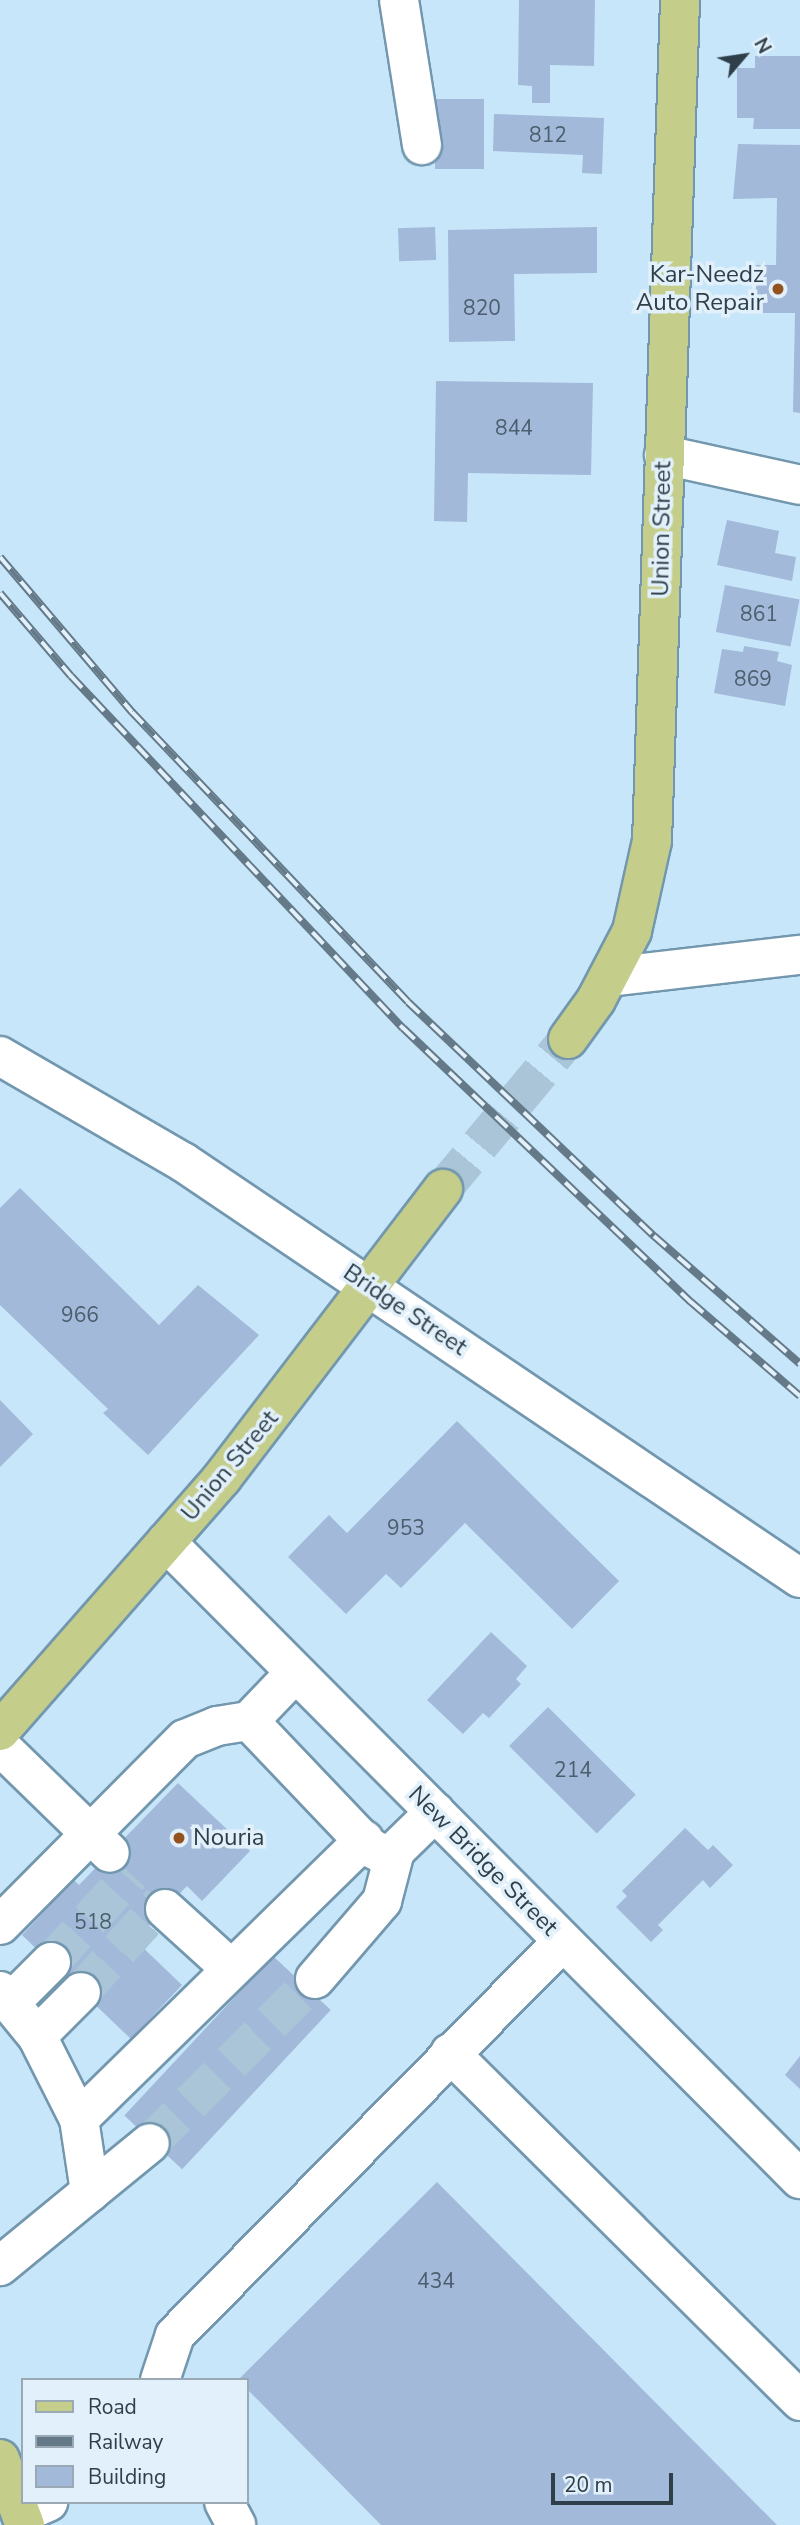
<!DOCTYPE html>
<style>
body{margin:0}
#map{position:relative;width:800px;height:2525px;overflow:hidden;background:#c7e6fa;font-family:"Nunito Sans",sans-serif}
div>[style]{position:absolute}
[style*='--x']{left:calc(var(--x)*1px);top:calc(var(--y)*1px);width:calc(var(--w)*1px);rotate:calc(var(--a)*1deg)}
.building>*{inset:0;background:#a2b9d9;transform-origin:0 0}
.minor-tunnel>*{height:38px;margin-top:-19px;transform-origin:0;background:repeating-linear-gradient(90deg,#a9c5d7 0 38px,transparent 0 57px)}
.major-tunnel>*{height:38px;margin-top:-19px;transform-origin:0;background:repeating-linear-gradient(90deg,#a9c5d7 0 38px,transparent 0 57px)}
.roads{filter:drop-shadow(2px 0 #7297ae) drop-shadow(-2px 0 #7297ae) drop-shadow(0 2px #7297ae) drop-shadow(0 -2px #7297ae)}
.minor>*{height:38px;margin:-19px;padding:0 19px;transform-origin:19px;border-radius:19px;background:#fff}
.major>*{height:38px;margin:-19px;padding:0 19px;transform-origin:19px;border-radius:19px;background:#c4cd89}
.rail>*{height:8px;margin-top:-4px;transform-origin:0;background:repeating-linear-gradient(90deg,#e1f0fa 0 16px,#657a88 0 32px);box-sizing:border-box;border-block:2px solid #657a88}
.dots>*{width:19px;height:19px;translate:-50% -50%;box-sizing:border-box;border:4px solid #e1f0fa;border-radius:50%}
span{translate:-50% -50%;white-space:nowrap;text-align:center;line-height:1.15;-webkit-text-stroke:7px #e1f0fa;paint-order:stroke}
.number-label{font-size:21px;color:#4c5e6d}
.number-label span{-webkit-text-stroke-width:0}
.poi-label{font-size:24px;color:#2f3f49}
.right{translate:-100% -50%;text-align:right}
.left{translate:0 -50%;text-align:left}
.street-label{font-size:24px;color:#2f3f49}
.legend{position:absolute;left:21px;top:2378px;width:228px;height:126px;box-sizing:border-box;background:#e1f0fa;border:2px solid #9aa9b3;margin:0;padding:9px 12px;list-style:none;font-size:21px;color:#2f3f49}
.legend li{display:flex;align-items:center;gap:14px;height:35px}
.legend b{width:35px;border:2px solid #9aa9b3}
.north{position:absolute;left:709px;top:21px;width:70px;height:70px;-webkit-text-stroke:5px #e1f0fa;paint-order:stroke;rotate:61deg;font-size:19px;font-weight:700;line-height:28px;text-align:center;color:#2f3f49}
.north::after{content:'';display:block;margin:auto;width:24px;height:32px;background:#2f3f49;clip-path:polygon(50% 0,100% 100%,50% 72%,0 100%)}
.scale{position:absolute;left:551px;top:2473px;width:122px;height:32px;box-sizing:border-box;border:4px solid #2f3f49;border-top:0;padding-left:9px;font-size:21px;line-height:24px;white-space:nowrap;color:#2f3f49;-webkit-text-stroke:5px #e1f0fa;paint-order:stroke}
</style>
<div id="map">
<div class="building">
<i style="clip-path:polygon(519px 0,595px 0,594px 66px,550px 65px,550px 103px,532px 103px,532px 86px,518px 85px)"></i>
<i style="clip-path:polygon(755px 56px,800px 56px,800px 129px,753px 129px,754px 118px,737px 118px,737px 68px,755px 68px)"></i>
<i style="left:484px;top:99px;width:70px;height:49px;rotate:90deg"></i>
<i style="clip-path:polygon(494px 114px,604px 118px,602px 174px,582px 173px,583px 155px,493px 151px)"></i>
<i style="clip-path:polygon(738px 144px,800px 145px,800px 413px,793px 412px,795px 313px,756px 313px,756px 265px,776px 265px,777px 198px,733px 199px)"></i>
<i style="left:435px;top:227px;width:33px;height:37px;rotate:88deg"></i>
<i style="clip-path:polygon(597px 227px,597px 273px,514px 274px,515px 341px,449px 342px,448px 230px)"></i>
<i style="clip-path:polygon(436px 381px,593px 383px,591px 475px,468px 473px,467px 522px,434px 521px)"></i>
<i style="clip-path:polygon(727px 520px,779px 531px,775px 553px,796px 557px,792px 581px,717px 565px)"></i>
<i style="left:725px;top:585px;width:76px;height:48px;rotate:11deg"></i>
<i style="clip-path:polygon(744px 646px,779px 652px,777px 661px,792px 665px,785px 706px,714px 693px,722px 649px,743px 652px)"></i>
<i style="clip-path:polygon(20px 1188px,159px 1325px,198px 1285px,259px 1335px,148px 1455px,103px 1413px,108px 1409px,0 1305px,0 1208px)"></i>
<i style="clip-path:polygon(0 1400px,33px 1434px,0 1467px)"></i>
<i style="clip-path:polygon(457px 1421px,619px 1581px,572px 1629px,465px 1523px,401px 1588px,386px 1574px,346px 1614px,288px 1557px,329px 1515px,347px 1533px)"></i>
<i style="clip-path:polygon(491px 1632px,527px 1666px,516px 1679px,521px 1684px,489px 1718px,483px 1713px,463px 1734px,427px 1700px)"></i>
<i style="left:548px;top:1707px;width:124px;height:55px;rotate:45deg"></i>
<i style="clip-path:polygon(178px 1783px,250px 1851px,202px 1901px,187px 1886px,135px 1940px,182px 1985px,131px 2039px,22px 1935px,74px 1880px,79px 1885px)"></i>
<i style="clip-path:polygon(685px 1828px,708px 1850px,713px 1845px,733px 1865px,710px 1888px,703px 1880px,658px 1925px,663px 1930px,651px 1942px,616px 1907px,627px 1896px,622px 1891px)"></i>
<i style="left:273px;top:1956px;width:79px;height:218px;rotate:43deg"></i>
<i style="clip-path:polygon(800px 2056px,800px 2089px,785px 2075px)"></i>
<i style="clip-path:polygon(437px 2182px,777px 2525px,381px 2525px,247px 2389px,247px 2380px,238px 2380px)"></i>
</div>
<div class="minor-tunnel">
<i style="--x:51;--y:1962;--w:119;--a:-47.7"></i>
<i style="--x:81;--y:1992;--w:120;--a:-48"></i>
<i style="--x:150;--y:2143;--w:233;--a:-44.8"></i>
</div>
<div class="major-tunnel">
<i style="--x:443;--y:1189;--w:195;--a:-50.2"></i>
</div>
<div class="roads">
<div class="minor">
<i style="--x:399;--y:0;--w:147;--a:81"></i>
<i style="--x:664;--y:455;--w:139;--a:12.4"></i>
<i style="--x:609;--y:977;--w:192;--a:-6.6"></i>
<i style="--x:0;--y:1056;--w:211;--a:30.1"></i>
<i style="--x:183;--y:1162;--w:744;--a:33.99"></i>
<i style="--x:166;--y:1542;--w:899;--a:45.14"></i>
<i style="--x:295;--y:1673;--w:66;--a:133.8"></i>
<i style="--x:249;--y:1721;--w:174;--a:46.4"></i>
<i style="--x:369;--y:1847;--w:16;--a:27"></i>
<i style="--x:383;--y:1854;--w:12;--a:-14"></i>
<i style="--x:395;--y:1851;--w:56;--a:-44.3"></i>
<i style="--x:0;--y:1746;--w:153;--a:44.2"></i>
<i style="--x:165;--y:1909;--w:88;--a:42.2"></i>
<i style="--x:0;--y:1925;--w:262;--a:-45.2"></i>
<i style="--x:185;--y:1739;--w:35;--a:-22"></i>
<i style="--x:217;--y:1726;--w:32;--a:-9"></i>
<i style="--x:315;--y:1979;--w:103;--a:-49.3"></i>
<i style="--x:382;--y:1901;--w:52;--a:-75.4"></i>
<i style="--x:0;--y:1991;--w:58;--a:50.6"></i>
<i style="--x:37;--y:2036;--w:93;--a:63.2"></i>
<i style="--x:79;--y:2119;--w:74;--a:81.4"></i>
<i style="--x:90;--y:2192;--w:117;--a:140.6"></i>
<i style="--x:10;--y:2003;--w:58;--a:-45"></i>
<i style="--x:37;--y:2036;--w:62;--a:-45"></i>
<i style="--x:450;--y:2053;--w:494;--a:44.8"></i>
<i style="--x:79;--y:2119;--w:399;--a:-44.4"></i>
<i style="--x:90;--y:2192;--w:77;--a:-39.2"></i>
<i style="--x:160;--y:2380;--w:47;--a:-71.6"></i>
<i style="--x:175;--y:2335;--w:553;--a:-45.44"></i>
<i style="--x:224;--y:2502;--w:26;--a:62"></i>
<i style="--x:21;--y:2514;--w:30;--a:-24"></i>
</div>
<div class="major">
<i style="--x:568;--y:1039;--w:48;--a:-54.3"></i>
<i style="--x:596;--y:1000;--w:78;--a:-62.4"></i>
<i style="--x:632;--y:931;--w:92;--a:-77.5"></i>
<i style="--x:652;--y:841;--w:841;--a:-88.09"></i>
<i style="--x:0;--y:1731;--w:337;--a:-48.7"></i>
<i style="--x:222;--y:1478;--w:364;--a:-52.6"></i>
<i style="--x:0;--y:2459;--w:71;--a:69.3"></i>
</div>
</div>
<div class="rail">
<i style="--x:0;--y:557;--w:204;--a:49.6"></i>
<i style="--x:132;--y:712;--w:400;--a:46.4"></i>
<i style="--x:408;--y:1002;--w:340;--a:43.6"></i>
<i style="--x:654;--y:1236;--w:194;--a:41.2"></i>
<i style="--x:0;--y:593;--w:109;--a:49.5"></i>
<i style="--x:71;--y:676;--w:484;--a:46.7"></i>
<i style="--x:403;--y:1028;--w:398;--a:43.6"></i>
<i style="--x:691;--y:1302;--w:144;--a:40.8"></i>
</div>
<div class="dots">
<i style="left:778px;top:289px;background:#94531e"></i>
<i style="left:179px;top:1838px;background:#94531e"></i>
</div>
<div class="number-label">
<span style="left:548px;top:135px">812</span>
<span style="left:482px;top:308px">820</span>
<span style="left:514px;top:428px">844</span>
<span style="left:759px;top:614px">861</span>
<span style="left:753px;top:679px">869</span>
<span style="left:80px;top:1315px">966</span>
<span style="left:406px;top:1528px">953</span>
<span style="left:573px;top:1770px">214</span>
<span style="left:93px;top:1922px">518</span>
<span style="left:436px;top:2281px">434</span>
</div>
<div class="poi-label">
<span class="right" style="left:764px;top:289px">Kar-Needz<br>Auto Repair</span>
<span class="left" style="left:193px;top:1838px">Nouria</span>
</div>
<div class="street-label">
<span style="left:662px;top:529px;rotate:-89deg">Union Street</span>
<span style="left:405px;top:1310px;rotate:34deg">Bridge Street</span>
<span style="left:230px;top:1466px;rotate:-50deg">Union Street</span>
<span style="left:483px;top:1861px;rotate:45deg">New Bridge Street</span>
</div>
<ul class="legend">
<li><b style="height:9px;background:#c4cd89"></b>Road</li>
<li><b style="height:9px;background:#657a88"></b>Railway</li>
<li><b style="height:19px;background:#a2b9d9"></b>Building</li>
</ul>
<div class="north">N</div>
<div class="scale">20 m</div>
</div>
